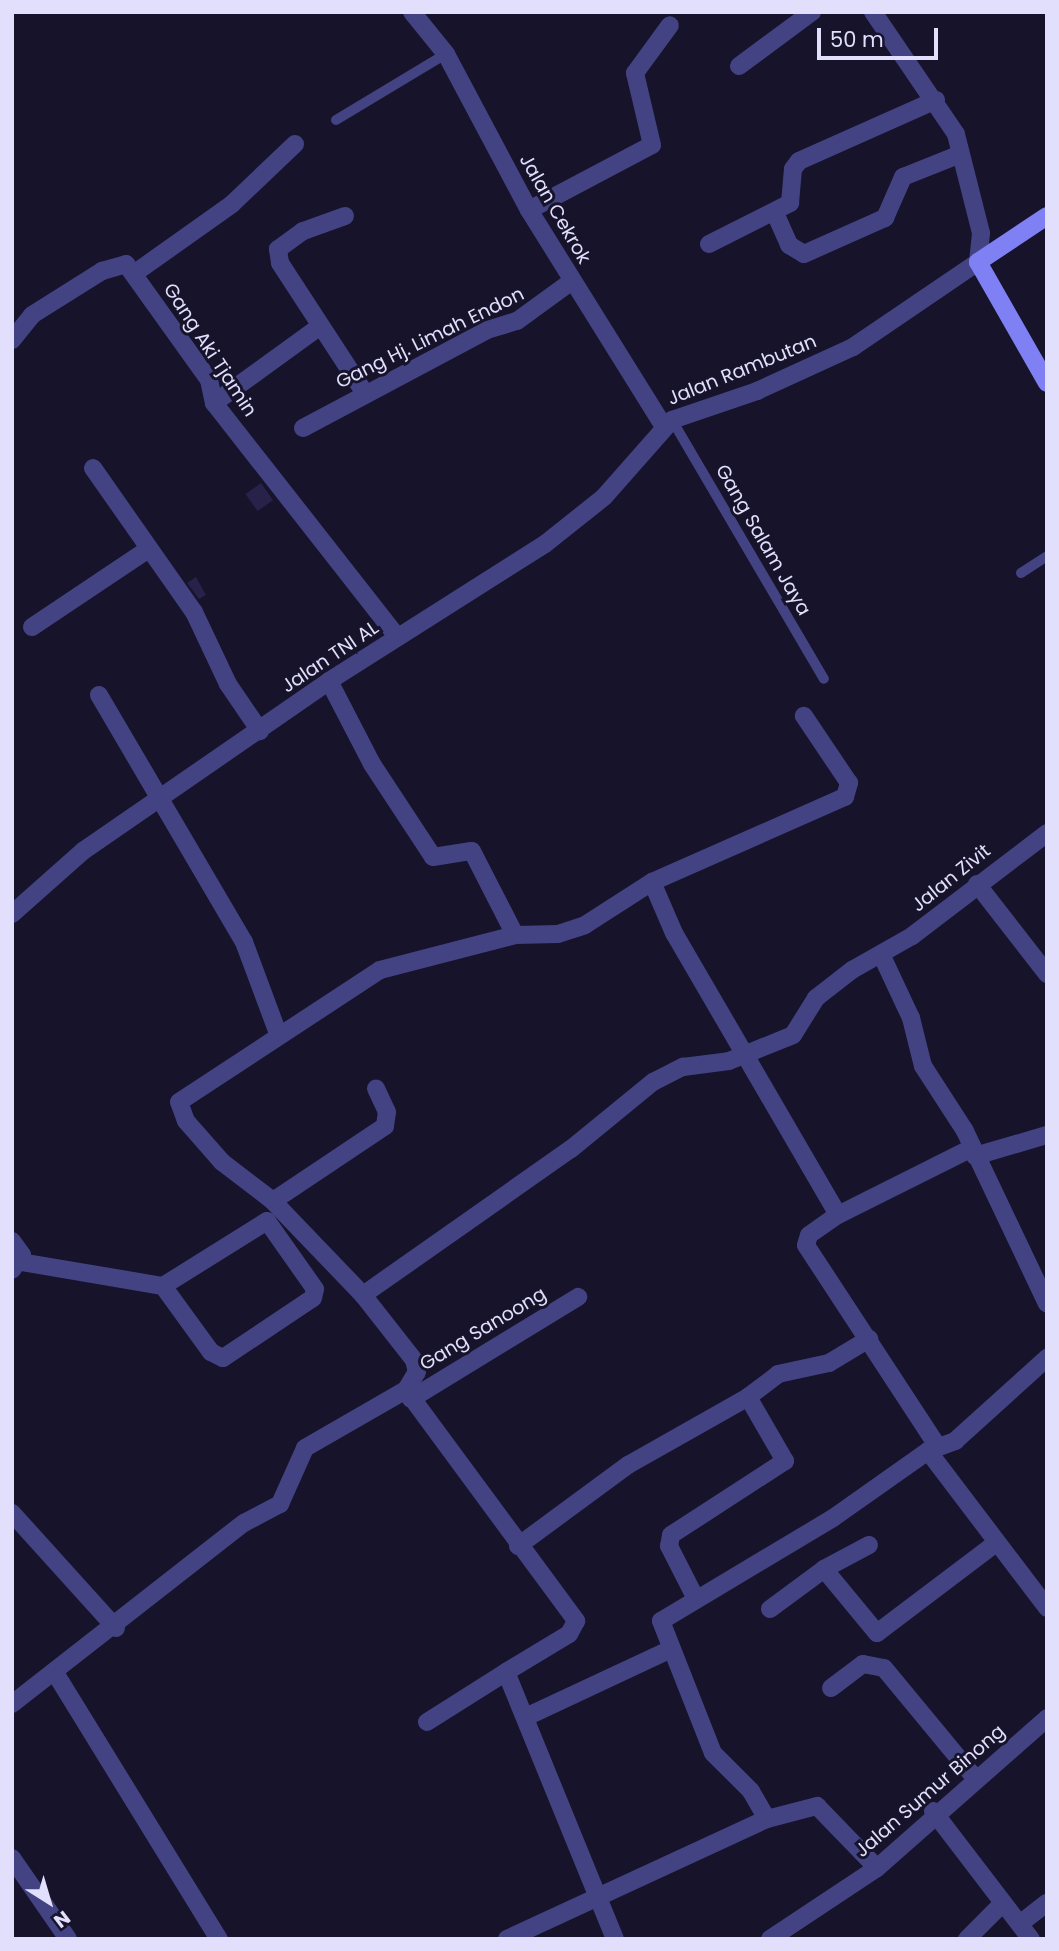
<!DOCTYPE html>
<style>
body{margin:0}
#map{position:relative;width:1059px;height:1951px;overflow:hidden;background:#16132a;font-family:Poppins,sans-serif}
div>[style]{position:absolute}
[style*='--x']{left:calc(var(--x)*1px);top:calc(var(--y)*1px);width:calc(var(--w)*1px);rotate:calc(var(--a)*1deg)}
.building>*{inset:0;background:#282149;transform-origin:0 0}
.service>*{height:10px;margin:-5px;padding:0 5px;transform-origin:5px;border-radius:5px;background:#434384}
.minor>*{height:18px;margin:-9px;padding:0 9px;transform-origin:9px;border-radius:9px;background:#434384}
.secondary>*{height:18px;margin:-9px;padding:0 9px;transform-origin:9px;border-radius:9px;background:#7e80f4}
span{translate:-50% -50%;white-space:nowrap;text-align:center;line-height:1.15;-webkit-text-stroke:6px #16132a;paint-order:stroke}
.street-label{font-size:19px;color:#e1dffc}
.frame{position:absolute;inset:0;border:14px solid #e1dffc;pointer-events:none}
.north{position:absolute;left:14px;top:1867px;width:70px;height:70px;-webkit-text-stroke:5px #16132a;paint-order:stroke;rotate:143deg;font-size:19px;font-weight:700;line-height:28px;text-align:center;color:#e1dffc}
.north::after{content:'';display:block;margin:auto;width:24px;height:32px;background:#e1dffc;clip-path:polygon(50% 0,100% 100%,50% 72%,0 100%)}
.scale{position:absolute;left:817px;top:28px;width:121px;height:32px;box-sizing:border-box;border:4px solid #e1dffc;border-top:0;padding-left:9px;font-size:21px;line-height:24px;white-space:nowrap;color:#e1dffc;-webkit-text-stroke:5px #16132a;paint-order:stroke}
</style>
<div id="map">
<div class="building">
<i style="left:261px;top:483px;width:21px;height:19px;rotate:55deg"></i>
<i style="clip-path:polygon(196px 577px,206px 595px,199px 599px,187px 583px)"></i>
</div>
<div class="service">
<i style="--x:336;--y:120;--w:128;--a:-31"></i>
<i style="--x:672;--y:420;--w:300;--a:59.6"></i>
<i style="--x:1021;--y:573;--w:31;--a:-33"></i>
</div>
<div class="minor">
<i style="--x:412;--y:12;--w:54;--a:51"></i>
<i style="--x:446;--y:54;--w:177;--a:62"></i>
<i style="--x:529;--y:210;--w:256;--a:58.1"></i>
<i style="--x:739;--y:66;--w:91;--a:-36.5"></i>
<i style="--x:529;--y:210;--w:139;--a:-27.9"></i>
<i style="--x:652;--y:145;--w:74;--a:-103.3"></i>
<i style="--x:635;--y:73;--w:59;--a:-53.9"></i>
<i style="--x:775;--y:213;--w:35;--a:66"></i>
<i style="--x:789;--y:245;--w:17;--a:31"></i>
<i style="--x:804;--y:254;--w:89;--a:-24"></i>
<i style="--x:885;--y:218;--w:45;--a:-66.3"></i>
<i style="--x:903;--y:177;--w:59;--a:-21.8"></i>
<i style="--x:345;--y:216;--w:45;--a:160.3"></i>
<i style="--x:303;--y:231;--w:31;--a:144"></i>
<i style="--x:278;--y:249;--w:14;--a:82"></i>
<i style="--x:280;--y:263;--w:154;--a:56.9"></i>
<i style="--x:709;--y:244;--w:91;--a:-26.8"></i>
<i style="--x:790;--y:203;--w:34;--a:-85"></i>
<i style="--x:793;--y:169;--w:10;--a:-53"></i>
<i style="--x:799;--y:161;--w:150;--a:-24"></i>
<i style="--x:135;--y:273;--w:119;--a:-35.4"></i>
<i style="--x:232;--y:204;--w:87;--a:-43.6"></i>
<i style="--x:12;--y:340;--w:32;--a:-51"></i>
<i style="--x:32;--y:315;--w:83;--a:-32.2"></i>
<i style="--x:102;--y:271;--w:25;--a:-16"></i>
<i style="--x:126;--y:264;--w:143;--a:54.4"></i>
<i style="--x:209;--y:380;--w:24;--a:78"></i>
<i style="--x:214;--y:403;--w:296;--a:51.9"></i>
<i style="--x:214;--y:403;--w:130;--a:-35.9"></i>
<i style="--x:303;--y:428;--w:208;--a:-28"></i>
<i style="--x:487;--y:330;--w:31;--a:-17"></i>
<i style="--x:517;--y:321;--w:68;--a:-36"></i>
<i style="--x:93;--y:468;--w:176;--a:55"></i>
<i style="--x:194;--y:612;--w:80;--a:64.7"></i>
<i style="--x:228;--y:684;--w:57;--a:55.8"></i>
<i style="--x:32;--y:627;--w:138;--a:-33.8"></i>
<i style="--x:329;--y:681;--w:93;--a:62.6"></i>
<i style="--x:372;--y:764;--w:111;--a:56.7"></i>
<i style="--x:433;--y:857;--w:39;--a:-9"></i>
<i style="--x:472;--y:851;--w:94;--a:62.9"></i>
<i style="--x:99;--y:695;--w:286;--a:59.6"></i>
<i style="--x:244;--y:942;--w:100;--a:69.6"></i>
<i style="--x:652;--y:882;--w:56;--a:66.7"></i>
<i style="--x:674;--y:933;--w:326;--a:59.8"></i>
<i style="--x:977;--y:884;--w:114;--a:52.1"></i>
<i style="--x:12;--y:914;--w:95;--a:-41.6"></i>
<i style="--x:83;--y:851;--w:299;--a:-34.6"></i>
<i style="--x:329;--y:681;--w:256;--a:-32.4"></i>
<i style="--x:545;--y:544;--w:75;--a:-38.5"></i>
<i style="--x:604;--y:497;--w:103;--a:-48.6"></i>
<i style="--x:672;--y:420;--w:90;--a:-18.8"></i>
<i style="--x:757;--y:391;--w:106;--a:-24.6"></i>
<i style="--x:853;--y:347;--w:151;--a:-34.2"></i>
<i style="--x:978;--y:262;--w:29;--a:-84"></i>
<i style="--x:981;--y:233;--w:102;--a:-104.2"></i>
<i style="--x:956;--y:134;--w:148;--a:-124.2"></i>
<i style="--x:881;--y:954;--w:71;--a:64.9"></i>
<i style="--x:911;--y:1018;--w:49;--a:76"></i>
<i style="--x:923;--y:1066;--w:77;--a:57.1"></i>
<i style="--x:965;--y:1131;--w:191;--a:64.6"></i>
<i style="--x:975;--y:1156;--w:75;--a:-16.3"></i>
<i style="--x:273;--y:1201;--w:135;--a:-33.8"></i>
<i style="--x:385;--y:1126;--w:14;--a:-82"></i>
<i style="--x:387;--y:1112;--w:26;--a:-115"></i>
<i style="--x:12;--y:1241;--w:17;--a:54"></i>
<i style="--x:22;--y:1255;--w:18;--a:124"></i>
<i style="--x:21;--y:1262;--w:144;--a:9.6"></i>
<i style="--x:163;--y:1286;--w:82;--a:54"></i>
<i style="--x:211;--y:1352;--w:13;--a:27"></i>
<i style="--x:223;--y:1358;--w:108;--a:-33.7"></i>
<i style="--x:313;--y:1298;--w:9;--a:-77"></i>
<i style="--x:315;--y:1289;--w:83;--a:-125.2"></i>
<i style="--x:267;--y:1221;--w:123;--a:148"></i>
<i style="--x:363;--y:1295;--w:254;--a:-35.1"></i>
<i style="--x:571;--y:1149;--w:106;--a:-39.3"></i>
<i style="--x:653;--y:1082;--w:34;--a:-27"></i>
<i style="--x:683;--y:1067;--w:46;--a:-7.4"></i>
<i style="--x:729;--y:1061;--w:69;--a:-22.1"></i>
<i style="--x:793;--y:1035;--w:44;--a:-58.1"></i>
<i style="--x:816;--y:998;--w:46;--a:-37.9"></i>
<i style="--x:852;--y:970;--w:69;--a:-29.5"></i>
<i style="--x:912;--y:936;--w:170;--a:-37.3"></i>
<i style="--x:406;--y:1390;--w:287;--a:53.6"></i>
<i style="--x:576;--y:1621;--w:15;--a:118"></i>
<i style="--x:569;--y:1634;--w:74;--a:148.9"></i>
<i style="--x:506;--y:1672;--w:288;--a:67.8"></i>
<i style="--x:748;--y:1397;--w:38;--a:-37"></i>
<i style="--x:778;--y:1374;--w:52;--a:-12.2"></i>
<i style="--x:829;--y:1363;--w:47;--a:-31"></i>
<i style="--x:411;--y:1399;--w:196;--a:-31.4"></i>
<i style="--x:938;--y:1447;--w:241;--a:-123.2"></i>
<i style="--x:806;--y:1245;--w:10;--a:-73"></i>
<i style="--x:809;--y:1235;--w:35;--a:-35"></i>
<i style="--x:838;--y:1215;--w:150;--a:-26.6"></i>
<i style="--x:928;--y:1451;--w:197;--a:52.8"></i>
<i style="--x:12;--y:1513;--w:155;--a:47.9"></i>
<i style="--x:518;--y:1546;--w:137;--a:-36.4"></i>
<i style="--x:628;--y:1465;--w:138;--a:-29.5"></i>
<i style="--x:748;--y:1397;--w:74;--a:60"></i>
<i style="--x:785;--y:1461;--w:136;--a:147"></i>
<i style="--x:671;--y:1535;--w:11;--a:100"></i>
<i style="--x:669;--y:1546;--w:57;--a:63"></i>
<i style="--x:824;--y:1569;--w:51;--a:-28.1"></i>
<i style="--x:770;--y:1609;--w:67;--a:-36.5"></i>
<i style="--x:824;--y:1569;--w:83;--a:50.4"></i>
<i style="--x:877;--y:1633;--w:149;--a:-37.1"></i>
<i style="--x:57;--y:1676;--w:309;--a:58.4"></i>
<i style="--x:831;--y:1688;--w:40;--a:-37"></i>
<i style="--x:863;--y:1664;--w:21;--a:11"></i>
<i style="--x:884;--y:1668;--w:143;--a:50.4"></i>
<i style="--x:12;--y:1704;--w:294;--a:-38"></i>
<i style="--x:244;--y:1523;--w:41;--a:-27.8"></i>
<i style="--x:280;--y:1504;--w:61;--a:-65.9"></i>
<i style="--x:305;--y:1448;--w:116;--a:-29.9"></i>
<i style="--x:406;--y:1390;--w:21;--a:-59"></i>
<i style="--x:417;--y:1372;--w:12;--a:-104"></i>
<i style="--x:414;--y:1360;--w:83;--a:-128.1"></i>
<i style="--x:363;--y:1295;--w:130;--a:-133.8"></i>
<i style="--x:273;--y:1201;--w:64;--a:-142.6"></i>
<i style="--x:222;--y:1162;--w:55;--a:-131.3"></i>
<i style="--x:186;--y:1121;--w:20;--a:-110"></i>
<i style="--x:179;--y:1102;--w:240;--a:-33.3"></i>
<i style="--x:380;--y:970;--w:139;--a:-14.5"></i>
<i style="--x:515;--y:935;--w:43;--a:-1.3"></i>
<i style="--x:558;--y:934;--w:28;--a:-18"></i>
<i style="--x:585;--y:925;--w:80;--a:-32.7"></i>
<i style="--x:652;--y:882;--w:211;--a:-23.8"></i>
<i style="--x:845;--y:797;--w:15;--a:-74"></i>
<i style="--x:849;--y:783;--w:81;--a:-123.9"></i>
<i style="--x:528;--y:1716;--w:156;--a:-25.1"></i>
<i style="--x:427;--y:1722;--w:93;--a:-32.3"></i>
<i style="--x:933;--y:1811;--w:161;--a:52.6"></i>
<i style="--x:767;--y:1819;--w:52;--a:-14.6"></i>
<i style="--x:817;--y:1806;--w:86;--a:45.9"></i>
<i style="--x:12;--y:1858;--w:98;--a:55.3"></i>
<i style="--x:1021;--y:1923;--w:33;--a:-38"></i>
<i style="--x:507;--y:1939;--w:286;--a:-24.8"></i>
<i style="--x:767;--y:1819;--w:32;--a:-120"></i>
<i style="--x:751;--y:1791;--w:54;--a:-135"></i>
<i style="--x:713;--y:1753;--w:142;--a:-111.5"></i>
<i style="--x:661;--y:1621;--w:200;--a:-30.9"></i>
<i style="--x:833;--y:1518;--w:116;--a:-35.2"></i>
<i style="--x:928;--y:1451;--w:29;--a:-20"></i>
<i style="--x:955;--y:1441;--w:124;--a:-42.1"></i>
<i style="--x:770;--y:1939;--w:128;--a:-33.6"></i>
<i style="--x:877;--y:1868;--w:227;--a:-41.4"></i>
<i style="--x:967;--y:1939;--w:51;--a:-45"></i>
</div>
<div class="secondary">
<i style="--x:1047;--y:216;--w:83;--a:146.3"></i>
<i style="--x:978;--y:262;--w:139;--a:60.3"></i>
</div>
<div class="street-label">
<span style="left:555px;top:209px;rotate:60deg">Jalan Cekrok</span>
<span style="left:430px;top:338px;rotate:-26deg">Gang Hj. Limah Endon</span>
<span style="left:210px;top:350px;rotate:57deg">Gang Aki Tjamin</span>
<span style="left:742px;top:370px;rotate:-22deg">Jalan Rambutan</span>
<span style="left:763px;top:540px;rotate:60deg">Gang Salam Jaya</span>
<span style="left:330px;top:657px;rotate:-34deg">Jalan TNI AL</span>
<span style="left:951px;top:878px;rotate:-39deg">Jalan Zivit</span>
<span style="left:483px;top:1329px;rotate:-31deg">Gang Sanoong</span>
<span style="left:930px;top:1791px;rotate:-41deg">Jalan Sumur Binong</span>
</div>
<div class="frame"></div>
<div class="north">N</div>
<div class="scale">50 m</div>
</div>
